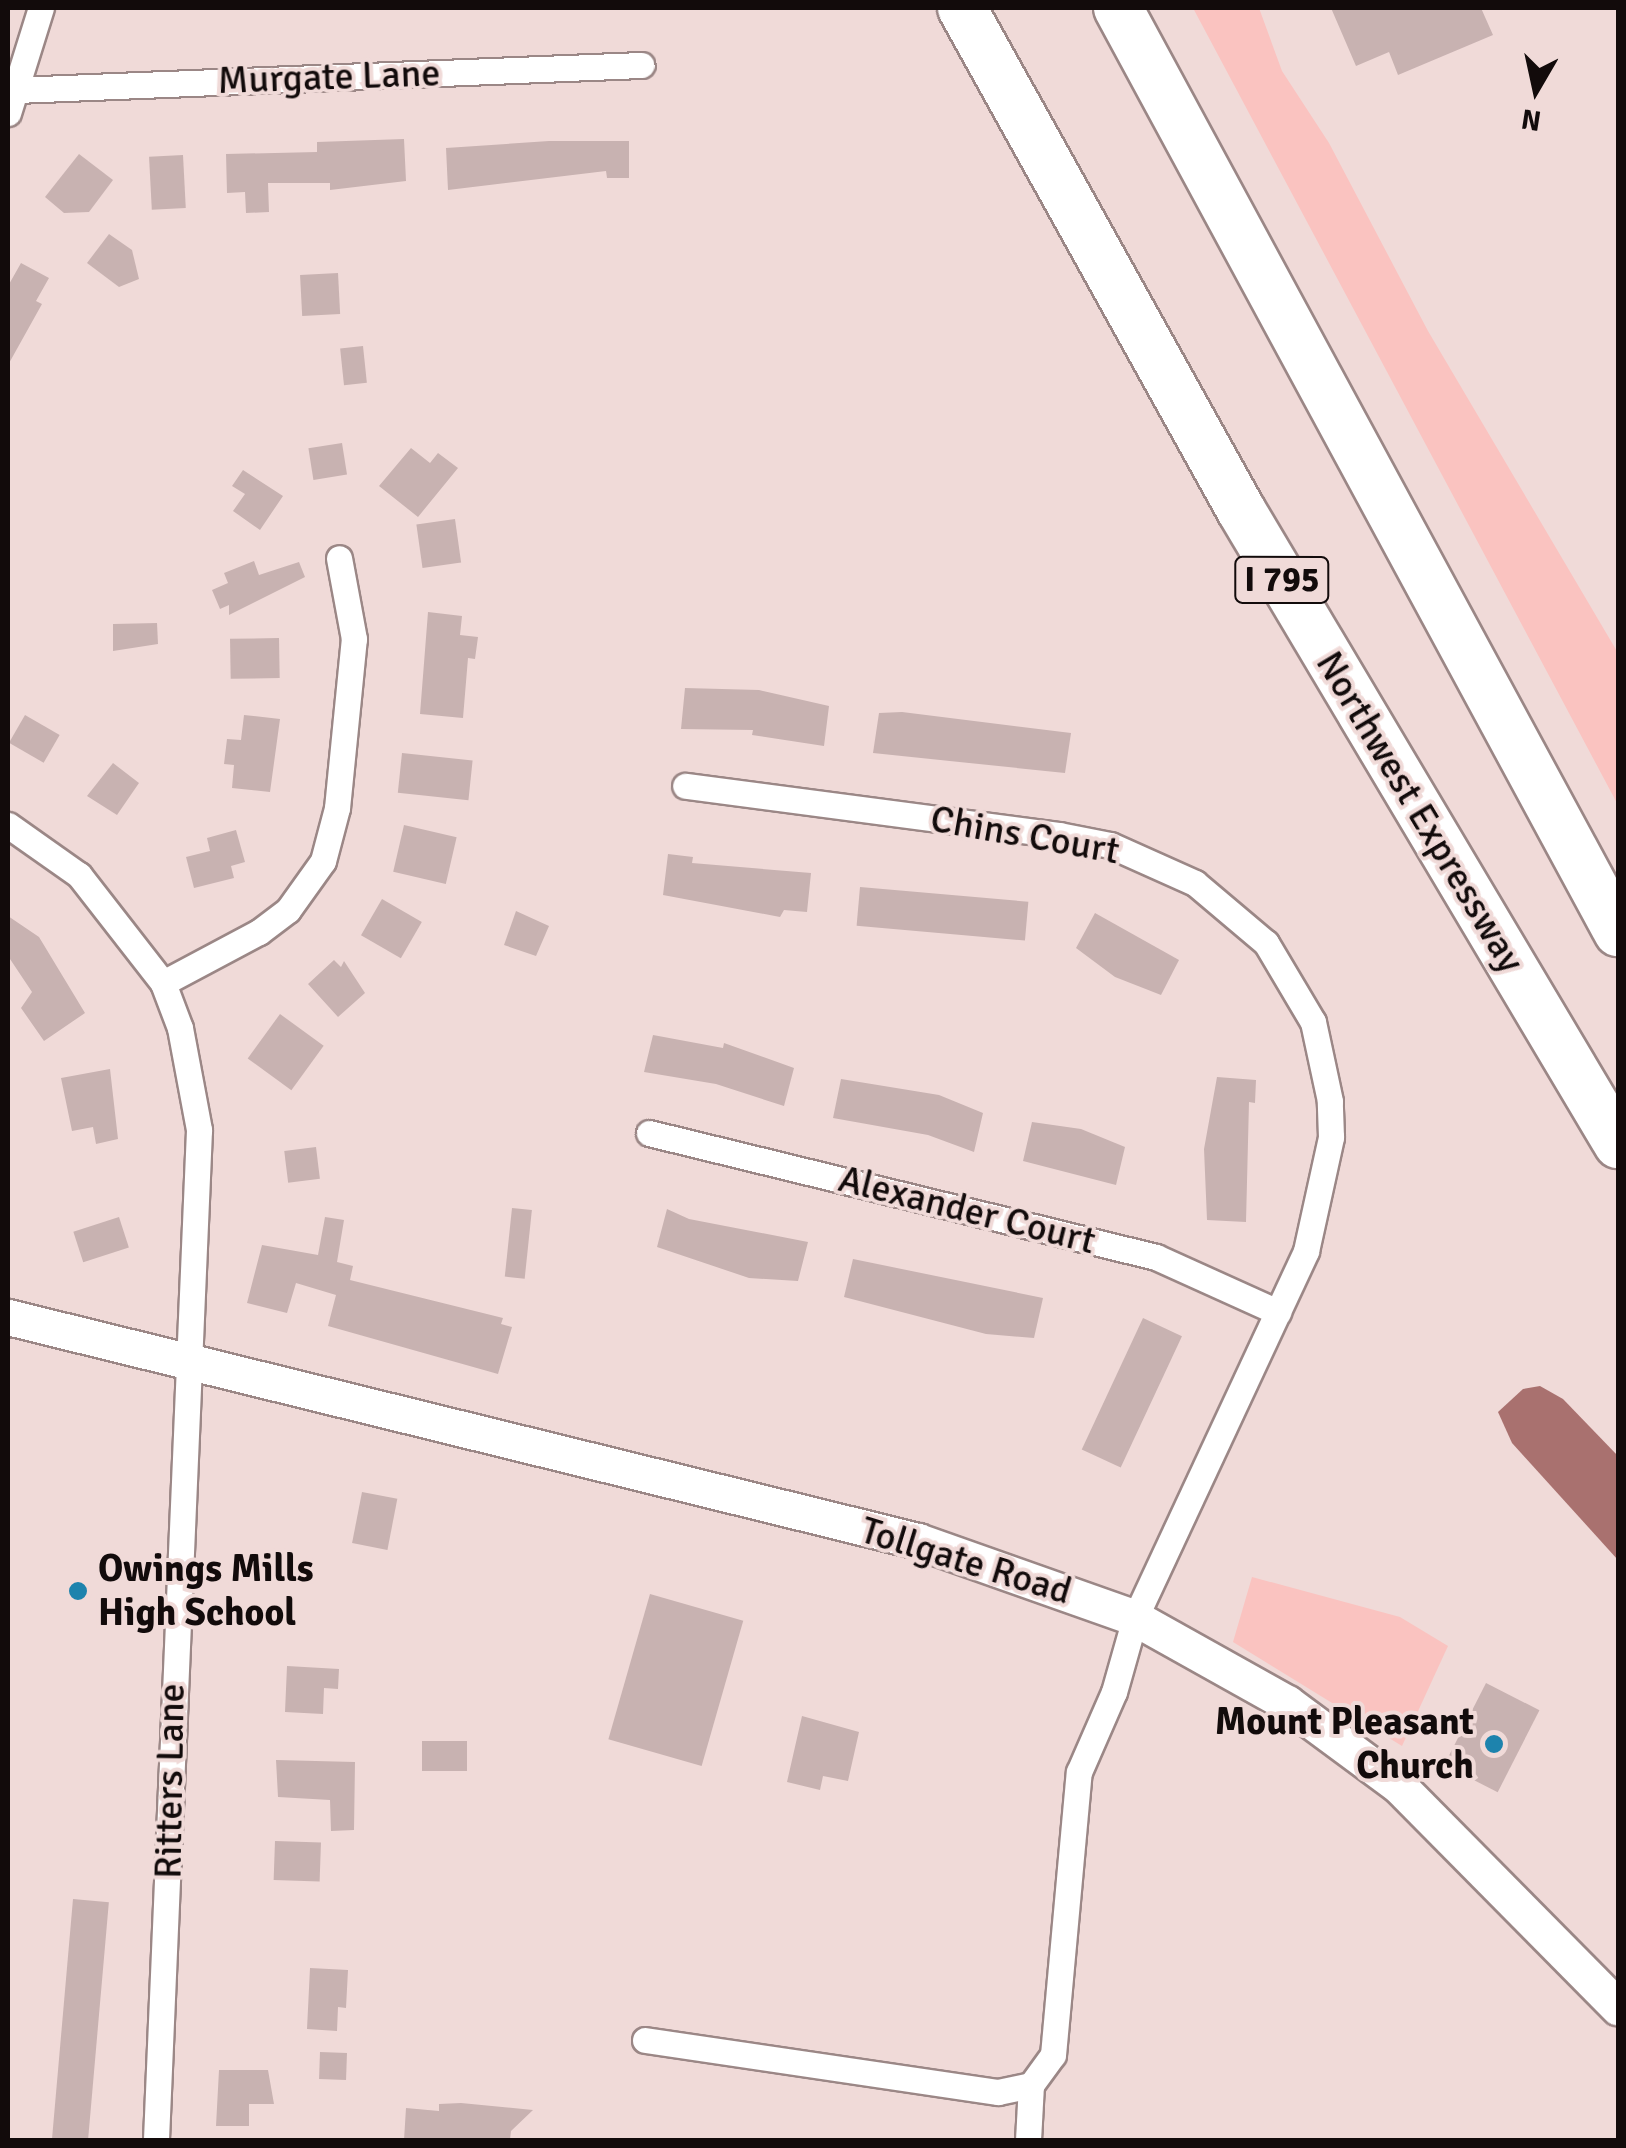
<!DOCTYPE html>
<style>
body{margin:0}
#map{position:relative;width:1626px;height:2148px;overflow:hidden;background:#f0dad8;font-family:Signika,sans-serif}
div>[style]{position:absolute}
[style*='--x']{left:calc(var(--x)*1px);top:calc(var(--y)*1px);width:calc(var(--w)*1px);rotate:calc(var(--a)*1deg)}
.green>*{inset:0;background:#fac3c0}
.water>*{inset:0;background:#a9716f}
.building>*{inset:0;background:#c8b2b1;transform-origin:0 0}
.roads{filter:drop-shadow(2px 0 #9b8786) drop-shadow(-2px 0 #9b8786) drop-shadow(0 2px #9b8786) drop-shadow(0 -2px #9b8786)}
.street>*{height:25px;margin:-12.5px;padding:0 12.5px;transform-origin:12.5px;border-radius:12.5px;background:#fff}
.secondary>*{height:35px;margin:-17.5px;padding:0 17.5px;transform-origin:17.5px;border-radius:17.5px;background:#fff}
.highway>*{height:48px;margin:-24px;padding:0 24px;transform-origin:24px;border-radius:24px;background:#fff}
.dots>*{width:28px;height:28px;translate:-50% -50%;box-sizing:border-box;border:5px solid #f0dad8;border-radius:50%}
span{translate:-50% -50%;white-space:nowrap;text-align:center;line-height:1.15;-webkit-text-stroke:8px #f0dad8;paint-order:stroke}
.shield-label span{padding:2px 8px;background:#f0dad8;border:2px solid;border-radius:8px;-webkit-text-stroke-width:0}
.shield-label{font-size:35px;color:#120b0b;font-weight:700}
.street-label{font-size:38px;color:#120b0b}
.poi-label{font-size:38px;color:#120b0b;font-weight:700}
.left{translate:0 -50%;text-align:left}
.right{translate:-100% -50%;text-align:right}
.frame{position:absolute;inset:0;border:10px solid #120b0b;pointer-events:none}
.north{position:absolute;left:1486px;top:40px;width:100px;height:100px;-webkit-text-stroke:8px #f0dad8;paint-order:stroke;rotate:189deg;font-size:28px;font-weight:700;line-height:40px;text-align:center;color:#120b0b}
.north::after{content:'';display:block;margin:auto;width:35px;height:45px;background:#120b0b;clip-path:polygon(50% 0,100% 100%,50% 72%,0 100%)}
</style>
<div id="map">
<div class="green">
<i style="clip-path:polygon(1193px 8px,1259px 8px,1282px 71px,1329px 143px,1428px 331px,1618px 653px,1618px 805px)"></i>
<i style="clip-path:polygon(1252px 1577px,1400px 1617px,1448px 1646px,1402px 1746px,1233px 1642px)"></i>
</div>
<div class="water">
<i style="clip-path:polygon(1540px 1386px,1563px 1399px,1618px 1456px,1618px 1560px,1512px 1443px,1498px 1412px,1523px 1389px)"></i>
</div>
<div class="building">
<i style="clip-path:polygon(1331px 8px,1481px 8px,1493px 35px,1398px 75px,1389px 52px,1356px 66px)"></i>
<i style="clip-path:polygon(404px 139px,406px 181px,330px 190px,330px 183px,268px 183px,269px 212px,246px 213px,245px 192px,227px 193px,226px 154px,317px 152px,317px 142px)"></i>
<i style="clip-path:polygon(549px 141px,629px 141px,629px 178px,607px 178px,606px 171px,448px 190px,446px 148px)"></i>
<i style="clip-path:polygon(79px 154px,113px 180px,89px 212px,64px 213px,45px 197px)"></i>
<i style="left:183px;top:155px;width:53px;height:34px;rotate:87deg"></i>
<i style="clip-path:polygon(109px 234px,132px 250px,139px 279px,119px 287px,87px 263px)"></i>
<i style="clip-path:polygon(21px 263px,49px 278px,36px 301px,42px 304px,8px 365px,8px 286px)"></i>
<i style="left:338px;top:273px;width:41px;height:38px;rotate:87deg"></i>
<i style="left:363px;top:346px;width:37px;height:23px;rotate:84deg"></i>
<i style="left:342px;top:443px;width:32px;height:34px;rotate:81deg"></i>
<i style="clip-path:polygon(411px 448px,430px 463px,438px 453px,458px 468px,418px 517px,379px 486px)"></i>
<i style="clip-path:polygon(243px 470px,283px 496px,260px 530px,233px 511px,245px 494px,232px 486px)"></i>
<i style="left:455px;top:519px;width:44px;height:39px;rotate:82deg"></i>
<i style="clip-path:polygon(254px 561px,259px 575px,299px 562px,305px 577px,229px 615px,229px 605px,220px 609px,212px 590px,228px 583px,224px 573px)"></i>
<i style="clip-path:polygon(428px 612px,462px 616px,460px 635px,478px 637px,475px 659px,468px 658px,463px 718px,420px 714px)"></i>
<i style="clip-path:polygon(157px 623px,158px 644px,113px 651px,113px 624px)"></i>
<i style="left:279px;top:638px;width:40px;height:49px;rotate:89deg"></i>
<i style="clip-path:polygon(685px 688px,759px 690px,829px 706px,824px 746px,752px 735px,753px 730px,681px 729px)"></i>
<i style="clip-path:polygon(902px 712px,1071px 733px,1065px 773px,873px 753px,879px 713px)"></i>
<i style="left:25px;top:715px;width:40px;height:32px;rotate:30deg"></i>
<i style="clip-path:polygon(244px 715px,280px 719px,270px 792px,232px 788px,234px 765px,224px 764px,227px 739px,241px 740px)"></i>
<i style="left:402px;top:753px;width:71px;height:40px;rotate:6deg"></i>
<i style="clip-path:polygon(113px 763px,139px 783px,117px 815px,87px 796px)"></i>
<i style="left:404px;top:825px;width:54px;height:48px;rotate:13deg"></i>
<i style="clip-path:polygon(236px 830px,245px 862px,231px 866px,234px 878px,194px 888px,186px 857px,210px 851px,207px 838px)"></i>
<i style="clip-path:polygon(668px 854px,693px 857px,692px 863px,811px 873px,807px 912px,784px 910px,780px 917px,663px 895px)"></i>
<i style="left:860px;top:887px;width:169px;height:39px;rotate:5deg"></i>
<i style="left:382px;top:899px;width:46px;height:42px;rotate:30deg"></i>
<i style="clip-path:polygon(516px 911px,549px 926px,536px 956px,504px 945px)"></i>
<i style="clip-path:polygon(1095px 913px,1179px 960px,1161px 995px,1115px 977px,1076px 948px)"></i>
<i style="clip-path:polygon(8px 916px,39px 937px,85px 1013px,44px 1041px,21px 1008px,32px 992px,8px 956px)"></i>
<i style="clip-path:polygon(334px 960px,341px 967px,344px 961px,365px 993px,338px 1017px,308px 984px)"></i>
<i style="left:280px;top:1014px;width:54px;height:55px;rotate:36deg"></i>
<i style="clip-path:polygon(653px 1035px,723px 1048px,724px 1043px,794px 1068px,784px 1106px,716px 1084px,644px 1072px)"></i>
<i style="clip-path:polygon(110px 1069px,118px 1139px,96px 1144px,93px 1127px,72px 1131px,61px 1078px)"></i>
<i style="clip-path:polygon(1217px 1077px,1256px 1080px,1255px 1103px,1249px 1102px,1246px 1222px,1207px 1220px,1204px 1149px)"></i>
<i style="clip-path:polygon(841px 1079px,939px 1095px,983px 1113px,974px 1152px,928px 1135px,833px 1118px)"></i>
<i style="clip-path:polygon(1032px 1122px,1081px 1129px,1125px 1147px,1116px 1185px,1023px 1161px)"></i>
<i style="left:316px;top:1147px;width:32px;height:32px;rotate:83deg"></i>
<i style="left:512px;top:1208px;width:20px;height:69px;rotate:6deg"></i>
<i style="clip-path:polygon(667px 1209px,689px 1219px,808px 1242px,798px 1281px,749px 1278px,657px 1247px)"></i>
<i style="left:119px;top:1217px;width:32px;height:48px;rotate:72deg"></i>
<i style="clip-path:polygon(325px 1217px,344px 1220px,337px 1262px,353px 1266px,350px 1280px,503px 1318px,501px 1324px,512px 1327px,498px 1374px,328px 1326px,336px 1295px,296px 1283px,287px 1313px,247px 1303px,262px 1245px,318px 1255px)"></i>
<i style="clip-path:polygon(853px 1259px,1043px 1298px,1034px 1338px,986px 1334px,844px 1297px)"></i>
<i style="left:1143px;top:1318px;width:43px;height:145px;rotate:25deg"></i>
<i style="left:362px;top:1492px;width:36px;height:52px;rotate:11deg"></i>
<i style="left:650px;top:1594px;width:97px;height:151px;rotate:16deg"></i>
<i style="clip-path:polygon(287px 1666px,339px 1669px,338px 1689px,324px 1688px,323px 1714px,285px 1712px)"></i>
<i style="left:1486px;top:1683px;width:60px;height:92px;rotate:27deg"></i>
<i style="clip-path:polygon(802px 1716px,859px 1732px,848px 1781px,823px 1776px,820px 1790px,787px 1782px)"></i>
<i style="left:422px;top:1741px;width:45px;height:30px"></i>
<i style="clip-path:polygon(276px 1760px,355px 1762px,354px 1830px,331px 1831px,330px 1800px,278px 1797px)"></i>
<i style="left:275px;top:1841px;width:46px;height:39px;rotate:2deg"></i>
<i style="left:73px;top:1899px;width:36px;height:242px;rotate:5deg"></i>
<i style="clip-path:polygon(310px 1968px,348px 1970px,346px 2008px,338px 2007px,337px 2031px,307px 2029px)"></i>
<i style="left:320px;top:2052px;width:27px;height:27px;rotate:2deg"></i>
<i style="clip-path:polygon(219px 2070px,268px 2070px,274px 2104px,249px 2104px,249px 2126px,216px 2126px)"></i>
<i style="clip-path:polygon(439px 2104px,461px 2103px,533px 2110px,511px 2131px,510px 2140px,404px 2140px,406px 2108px,439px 2111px)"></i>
</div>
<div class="roads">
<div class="street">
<i style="--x:16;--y:90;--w:626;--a:-2.29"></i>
<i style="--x:8;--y:113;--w:110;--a:-72.6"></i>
<i style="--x:8;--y:825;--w:87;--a:35.2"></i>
<i style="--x:79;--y:875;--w:137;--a:52.1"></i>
<i style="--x:163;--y:983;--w:48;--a:69.3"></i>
<i style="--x:180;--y:1028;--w:104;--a:79.4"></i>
<i style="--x:199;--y:1130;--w:1011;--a:92.44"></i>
<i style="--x:163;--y:983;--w:109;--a:-28"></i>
<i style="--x:259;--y:932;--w:36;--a:-37"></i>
<i style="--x:288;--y:910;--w:60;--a:-54.5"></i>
<i style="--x:323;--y:861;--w:55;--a:-75.2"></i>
<i style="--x:337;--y:808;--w:170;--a:-84.3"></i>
<i style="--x:354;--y:639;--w:82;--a:-100.5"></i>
<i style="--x:649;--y:1133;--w:522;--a:13.74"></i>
<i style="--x:1156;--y:1257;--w:134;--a:24.3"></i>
<i style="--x:645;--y:2040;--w:357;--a:8.4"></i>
<i style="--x:998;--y:2092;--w:34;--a:-12"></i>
<i style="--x:1031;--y:2085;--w:37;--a:-54"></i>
<i style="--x:1053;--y:2055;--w:284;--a:-84.8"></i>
<i style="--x:1079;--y:1772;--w:87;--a:-66.4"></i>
<i style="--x:1114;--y:1692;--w:77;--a:-74.2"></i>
<i style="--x:1135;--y:1618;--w:405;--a:-65"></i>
<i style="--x:1306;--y:1251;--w:117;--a:-77.6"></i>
<i style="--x:1331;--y:1137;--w:36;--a:-92"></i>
<i style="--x:1330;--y:1101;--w:81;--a:-102.1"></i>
<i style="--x:1313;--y:1022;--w:92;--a:-120.7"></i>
<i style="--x:1266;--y:943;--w:93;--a:-139.8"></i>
<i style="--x:1195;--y:883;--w:93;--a:-155.9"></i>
<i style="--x:1110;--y:845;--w:52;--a:-168.9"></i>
<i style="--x:1059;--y:835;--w:377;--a:-172.5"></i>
<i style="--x:1028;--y:2140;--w:55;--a:-86.9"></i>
</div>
<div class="secondary">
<i style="--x:8;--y:1317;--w:937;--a:13.83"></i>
<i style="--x:918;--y:1541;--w:230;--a:19.5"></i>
<i style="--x:1135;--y:1618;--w:174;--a:29.2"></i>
<i style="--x:1287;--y:1703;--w:138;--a:36.5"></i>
<i style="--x:1398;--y:1785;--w:313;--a:45.3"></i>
</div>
<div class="highway">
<i style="--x:962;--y:8;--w:574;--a:60.94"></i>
<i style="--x:1241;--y:510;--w:738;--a:59.26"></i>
<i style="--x:1118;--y:8;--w:1051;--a:61.58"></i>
</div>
</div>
<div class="dots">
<i style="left:78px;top:1591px;background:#1d83ad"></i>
<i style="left:1494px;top:1744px;background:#1d83ad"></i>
</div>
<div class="shield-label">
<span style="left:1282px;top:580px">I 795</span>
</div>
<div class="street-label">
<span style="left:329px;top:77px;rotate:-2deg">Murgate Lane</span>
<span style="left:1420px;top:812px;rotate:59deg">Northwest Expressway</span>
<span style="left:1025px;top:835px;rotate:10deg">Chins Court</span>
<span style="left:967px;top:1210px;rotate:14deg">Alexander Court</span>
<span style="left:966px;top:1561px;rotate:17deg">Tollgate Road</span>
<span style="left:170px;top:1781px;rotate:-89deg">Ritters Lane</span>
</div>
<div class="poi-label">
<span class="left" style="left:98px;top:1591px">Owings Mills<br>High School</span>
<span class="right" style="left:1474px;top:1744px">Mount Pleasant<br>Church</span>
</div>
<div class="frame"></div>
<div class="north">N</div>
</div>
